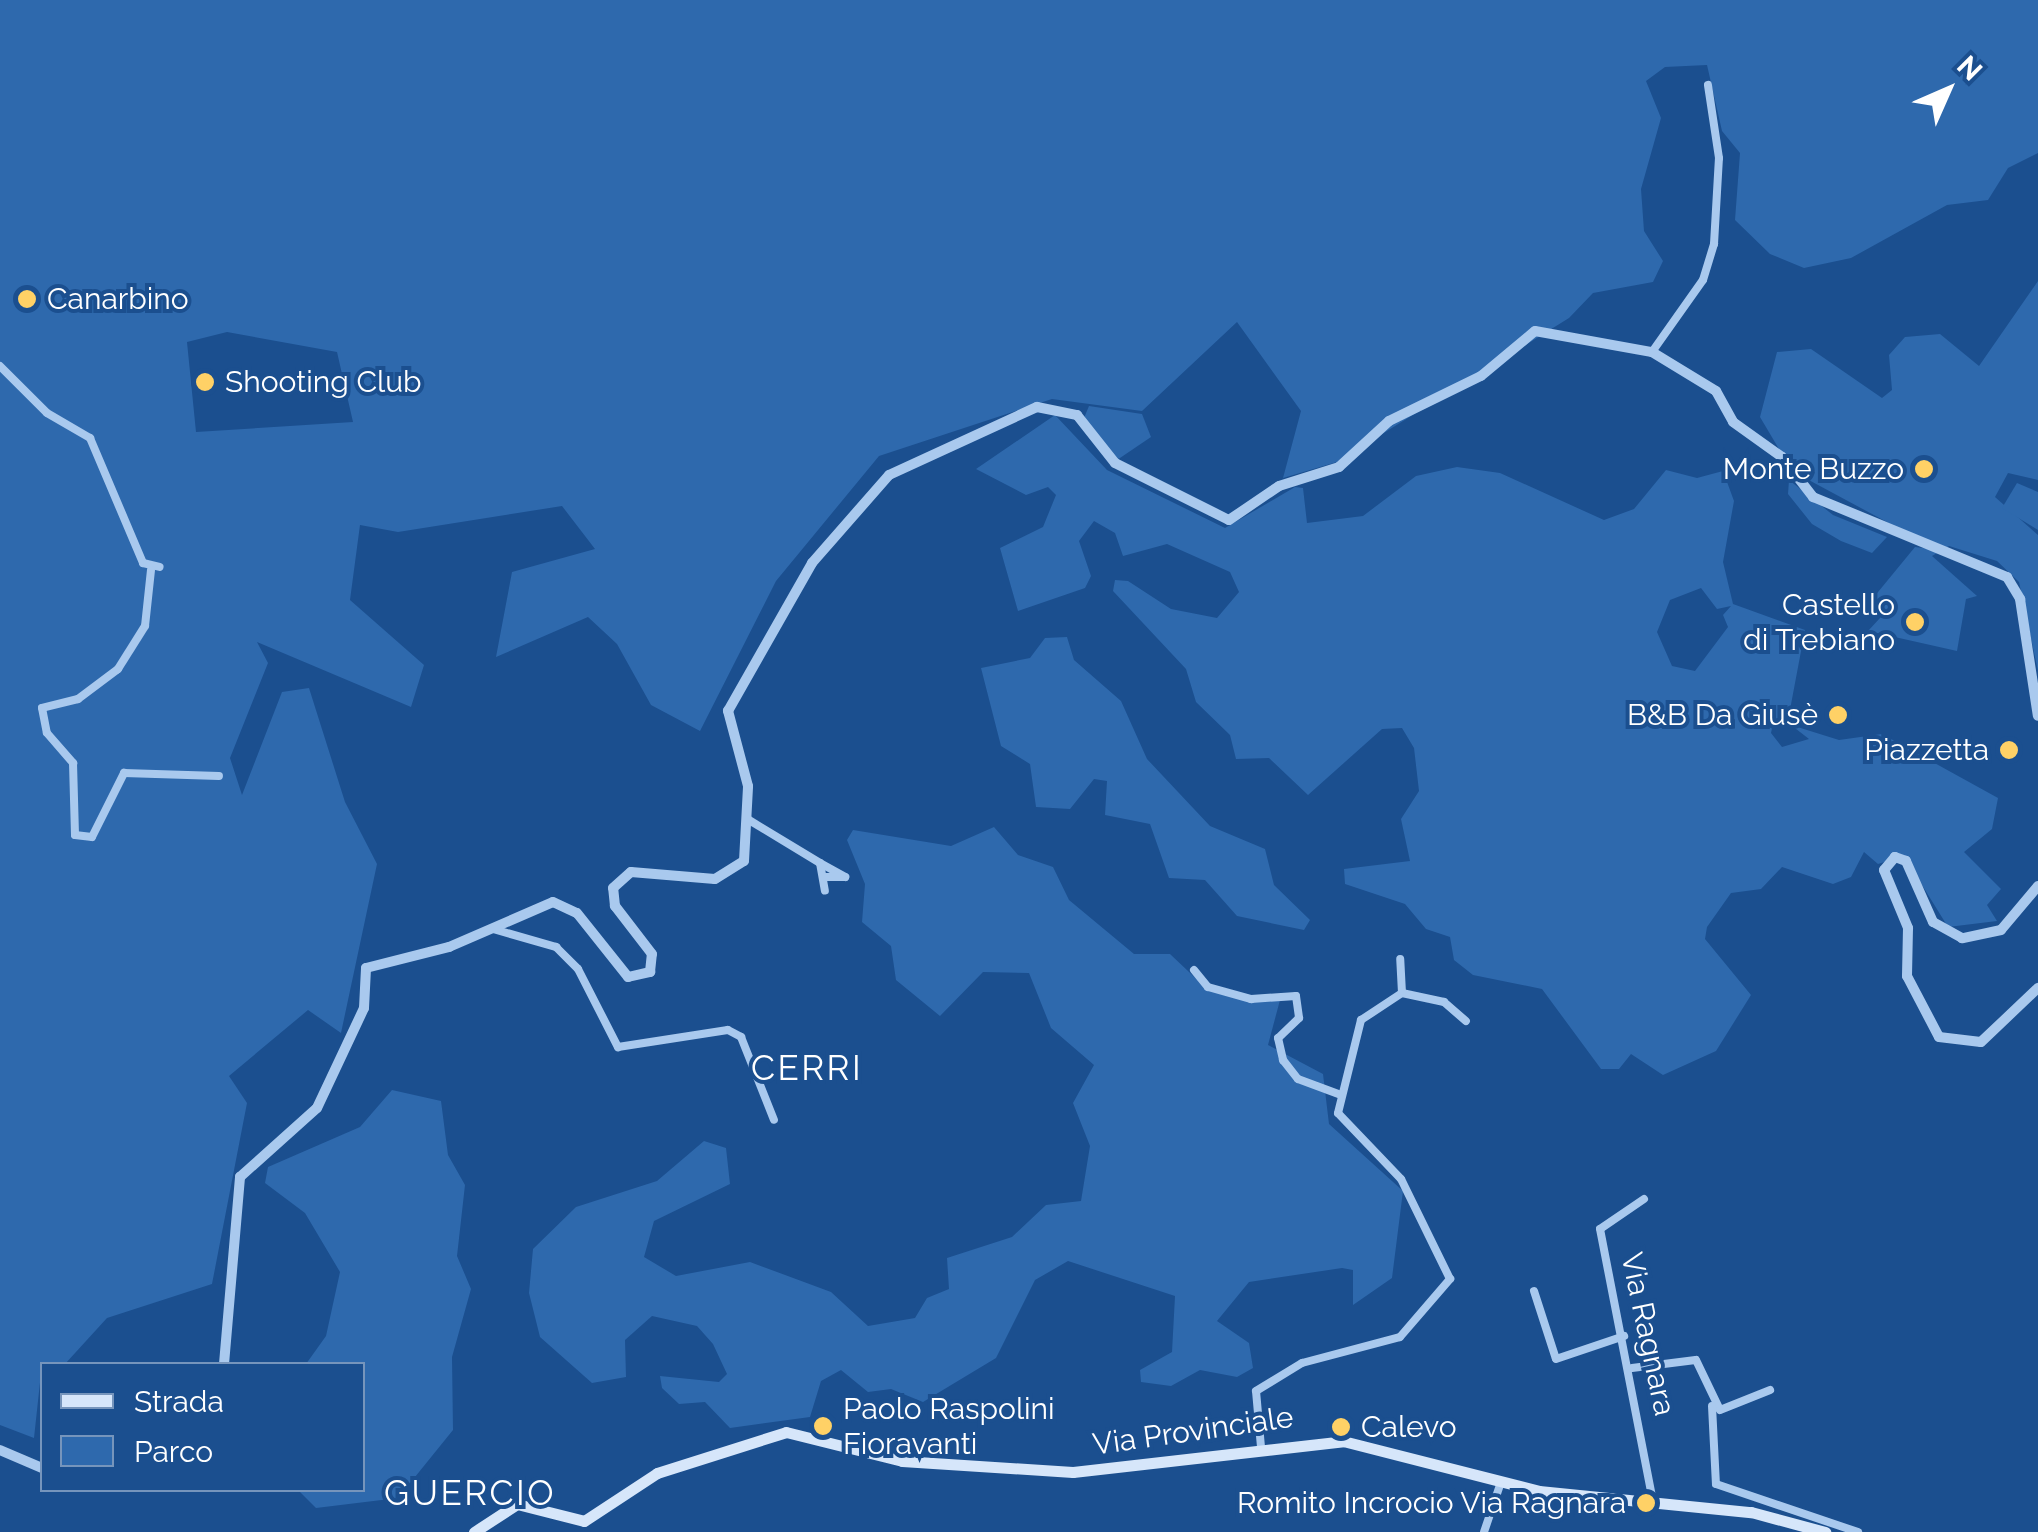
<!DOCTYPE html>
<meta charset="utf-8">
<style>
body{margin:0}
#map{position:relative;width:2038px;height:1532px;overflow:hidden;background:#1b4f8f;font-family:Raleway,sans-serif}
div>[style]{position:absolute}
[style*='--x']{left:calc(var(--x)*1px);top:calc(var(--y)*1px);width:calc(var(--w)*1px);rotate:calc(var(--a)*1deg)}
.green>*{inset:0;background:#2e69ad}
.minor>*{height:8px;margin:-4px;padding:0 4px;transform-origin:4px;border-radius:4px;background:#a9c9ee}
.tertiary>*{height:10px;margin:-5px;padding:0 5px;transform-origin:5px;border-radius:5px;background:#a9c9ee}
.secondary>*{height:11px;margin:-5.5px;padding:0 5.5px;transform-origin:5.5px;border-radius:5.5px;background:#d6e6fa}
.dots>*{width:28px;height:28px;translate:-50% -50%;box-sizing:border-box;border:5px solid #1b4f8f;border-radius:50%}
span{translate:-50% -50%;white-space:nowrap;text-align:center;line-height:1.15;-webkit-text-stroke:8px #1b4f8f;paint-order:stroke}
.poi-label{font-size:30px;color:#fff}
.left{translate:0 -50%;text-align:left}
.right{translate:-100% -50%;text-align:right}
.street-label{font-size:30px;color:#fff}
.quarter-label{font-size:35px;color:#fff;letter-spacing:2.5px}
.legend{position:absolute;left:40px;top:1362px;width:325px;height:130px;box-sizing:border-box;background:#1b4f8f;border:2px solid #7695bc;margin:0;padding:12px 18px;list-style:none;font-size:30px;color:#fff}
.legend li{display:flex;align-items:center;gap:20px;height:50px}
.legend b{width:50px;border:2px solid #7695bc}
.north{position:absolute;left:1898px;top:40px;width:100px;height:100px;-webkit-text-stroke:8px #1b4f8f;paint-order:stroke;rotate:45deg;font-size:28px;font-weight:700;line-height:40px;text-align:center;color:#fff}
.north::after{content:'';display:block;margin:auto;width:35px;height:45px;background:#fff;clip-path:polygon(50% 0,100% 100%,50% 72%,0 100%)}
</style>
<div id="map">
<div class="green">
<i style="clip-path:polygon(evenodd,0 0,2038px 0,2038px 153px,2008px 168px,1988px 200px,1947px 205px,1851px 258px,1804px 268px,1770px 254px,1735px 220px,1740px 153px,1722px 131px,1707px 65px,1665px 67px,1646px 81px,1661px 118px,1641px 189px,1644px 231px,1663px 261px,1653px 282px,1593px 293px,1569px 318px,1337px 462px,1283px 478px,1301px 411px,1237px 322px,1142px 411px,1052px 399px,879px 456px,776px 581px,700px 731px,651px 705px,617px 644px,588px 617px,496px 657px,512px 572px,595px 549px,562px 506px,398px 532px,360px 525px,350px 600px,424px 665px,411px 707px,257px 642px,268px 663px,230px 758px,242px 795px,282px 692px,309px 688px,345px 802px,377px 864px,341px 1033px,308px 1010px,229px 1076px,247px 1103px,212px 1284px,107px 1318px,65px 1364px,42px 1364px,34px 1438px,0 1425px,0 0,227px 332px,337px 352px,353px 422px,196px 432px,187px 342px,227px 332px)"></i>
<i style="clip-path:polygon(2038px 281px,2038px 480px,2008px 473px,1995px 497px,2038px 535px,2038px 671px,2019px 582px,1997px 561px,1949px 546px,1932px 556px,1977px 596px,1966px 599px,1957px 651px,1868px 631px,1880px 618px,1869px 603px,1915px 547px,1939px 550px,1792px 471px,1760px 417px,1777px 352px,1811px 349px,1882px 398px,1892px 390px,1889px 355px,1905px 337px,1940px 334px,1979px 366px)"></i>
<i style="clip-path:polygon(1089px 406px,1142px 414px,1151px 437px,1117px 460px,1084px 418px)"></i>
<i style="clip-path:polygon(evenodd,1055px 415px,1107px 470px,1225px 528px,1295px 487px,1303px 488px,1307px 523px,1363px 516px,1416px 476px,1457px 467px,1500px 473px,1604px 520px,1634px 509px,1666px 470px,1697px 478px,1723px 471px,1734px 501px,1723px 562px,1733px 604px,1805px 630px,1789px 715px,1774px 719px,1771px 733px,1782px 747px,1809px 739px,1791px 725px,1839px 740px,1882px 734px,1998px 798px,1992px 829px,1964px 852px,2001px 889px,1987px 905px,1997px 921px,1948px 927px,1904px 856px,1878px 864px,1864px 852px,1851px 877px,1833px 884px,1782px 867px,1761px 889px,1731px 893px,1707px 927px,1705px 939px,1751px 995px,1716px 1051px,1663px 1075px,1631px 1054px,1619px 1069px,1601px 1069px,1542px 989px,1473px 975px,1454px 960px,1450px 937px,1426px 929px,1405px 904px,1345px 884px,1344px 869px,1410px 861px,1401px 819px,1419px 791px,1414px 748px,1402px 728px,1382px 729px,1308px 795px,1269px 758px,1236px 759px,1230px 735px,1196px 702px,1186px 669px,1113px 591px,1115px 580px,1128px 581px,1171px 609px,1217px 618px,1239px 592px,1230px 572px,1167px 544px,1123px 556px,1115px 533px,1094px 521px,1079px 541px,1091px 576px,1085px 588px,1018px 611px,1000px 548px,1043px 527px,1056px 495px,1048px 487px,1026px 495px,976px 469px,1055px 415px,1701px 588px,1717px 609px,1731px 606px,1723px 615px,1728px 627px,1695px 671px,1672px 666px,1657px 632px,1670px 600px,1701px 588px)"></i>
<i style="clip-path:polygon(1789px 480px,1833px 515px,1887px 537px,1872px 553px,1841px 541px,1812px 524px,1788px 494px)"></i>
<i style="clip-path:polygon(2017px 483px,2038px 492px,2038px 530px,2002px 508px)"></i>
<i style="clip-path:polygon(1067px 637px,1074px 660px,1121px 701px,1147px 759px,1210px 826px,1265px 849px,1274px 885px,1310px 920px,1304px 930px,1237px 916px,1205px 880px,1169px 878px,1150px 824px,1105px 815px,1107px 781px,1094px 779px,1070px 809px,1036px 807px,1030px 764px,1001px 746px,981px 668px,1030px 658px,1045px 638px)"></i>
<i style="clip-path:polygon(994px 827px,1018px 855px,1053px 867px,1069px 900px,1134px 954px,1170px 954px,1207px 989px,1280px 1000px,1268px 1045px,1323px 1074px,1329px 1124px,1403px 1191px,1392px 1278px,1353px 1305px,1353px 1270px,1342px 1268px,1249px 1282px,1217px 1321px,1249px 1343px,1253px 1368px,1237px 1377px,1200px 1370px,1171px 1386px,1141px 1382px,1140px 1370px,1172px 1352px,1175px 1296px,1068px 1261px,1035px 1280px,996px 1358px,923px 1402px,891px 1389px,868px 1392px,841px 1370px,821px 1381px,810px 1417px,730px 1428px,705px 1402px,679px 1404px,662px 1388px,660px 1376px,719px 1382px,727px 1374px,713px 1344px,697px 1326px,652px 1316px,625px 1340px,626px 1377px,592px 1383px,540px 1337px,529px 1293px,533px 1249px,576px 1207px,657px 1181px,704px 1141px,726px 1148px,730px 1184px,654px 1221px,644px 1257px,676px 1276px,750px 1262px,831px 1292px,868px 1326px,915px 1318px,927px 1298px,949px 1289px,947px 1258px,1012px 1237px,1046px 1205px,1081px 1201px,1090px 1146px,1073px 1103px,1094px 1065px,1051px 1028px,1029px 973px,983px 972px,940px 1016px,896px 980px,891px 946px,862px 922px,865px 884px,847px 840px,853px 830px,951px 846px)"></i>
<i style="clip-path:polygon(392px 1090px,441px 1101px,448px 1155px,465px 1185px,457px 1256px,471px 1289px,452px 1357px,453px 1430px,398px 1498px,316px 1508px,298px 1490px,362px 1490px,362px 1364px,306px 1364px,326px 1336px,340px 1272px,305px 1213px,265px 1183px,268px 1167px,360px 1127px)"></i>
</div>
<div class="minor">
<i style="--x:1652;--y:352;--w:88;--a:-54.7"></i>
<i style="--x:1703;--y:280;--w:38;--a:-73"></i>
<i style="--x:1714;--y:244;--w:86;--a:-86.7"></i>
<i style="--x:1719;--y:158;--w:74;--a:-98.6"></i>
<i style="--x:0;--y:366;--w:66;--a:45"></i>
<i style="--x:47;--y:413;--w:50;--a:30.2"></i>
<i style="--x:90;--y:438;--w:136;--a:67"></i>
<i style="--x:143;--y:563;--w:17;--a:13"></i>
<i style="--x:151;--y:570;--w:56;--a:96.1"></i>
<i style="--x:145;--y:626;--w:51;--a:122.1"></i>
<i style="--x:118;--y:669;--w:50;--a:143.1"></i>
<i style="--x:78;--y:699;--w:37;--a:166"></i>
<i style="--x:42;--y:708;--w:25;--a:79"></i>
<i style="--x:47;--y:733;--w:40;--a:49"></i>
<i style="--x:73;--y:763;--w:72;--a:88.4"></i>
<i style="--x:75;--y:835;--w:17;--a:7"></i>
<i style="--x:92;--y:837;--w:72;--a:-63.4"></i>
<i style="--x:124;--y:773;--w:95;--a:1.8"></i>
<i style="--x:749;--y:820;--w:83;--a:31.2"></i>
<i style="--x:820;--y:863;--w:28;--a:80"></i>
<i style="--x:820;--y:863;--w:29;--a:29"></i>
<i style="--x:845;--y:877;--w:19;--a:180"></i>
<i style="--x:493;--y:929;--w:66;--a:15.9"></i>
<i style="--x:556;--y:947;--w:31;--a:45"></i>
<i style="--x:578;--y:969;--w:88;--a:62.9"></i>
<i style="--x:618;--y:1047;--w:111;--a:-8.8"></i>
<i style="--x:728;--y:1030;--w:15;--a:28"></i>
<i style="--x:741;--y:1037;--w:89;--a:68.3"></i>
<i style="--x:1194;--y:970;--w:22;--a:51"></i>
<i style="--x:1208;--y:987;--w:45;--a:15.6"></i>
<i style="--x:1251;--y:999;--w:45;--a:-3.8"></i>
<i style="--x:1296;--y:996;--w:22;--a:82"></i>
<i style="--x:1299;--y:1018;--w:29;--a:136"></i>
<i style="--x:1278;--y:1038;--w:23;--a:77"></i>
<i style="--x:1283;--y:1060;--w:24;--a:52"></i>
<i style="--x:1298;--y:1079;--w:46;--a:20.4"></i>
<i style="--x:1402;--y:993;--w:43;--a:12.1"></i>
<i style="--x:1444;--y:1002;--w:29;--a:41"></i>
<i style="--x:1644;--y:1199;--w:53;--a:145.7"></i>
<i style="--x:1600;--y:1229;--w:277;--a:79"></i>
<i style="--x:1534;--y:1291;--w:71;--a:72.1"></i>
<i style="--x:1556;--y:1359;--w:72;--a:-18.7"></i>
<i style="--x:1632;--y:1368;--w:64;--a:-7.1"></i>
<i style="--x:1696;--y:1360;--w:55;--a:64.4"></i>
<i style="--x:1720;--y:1410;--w:54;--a:-21.8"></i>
<i style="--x:1712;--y:1406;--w:78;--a:87.1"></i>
<i style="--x:1716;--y:1484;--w:150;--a:18.7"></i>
<i style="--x:1261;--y:1447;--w:56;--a:-95.1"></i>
<i style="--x:1256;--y:1391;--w:54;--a:-31.3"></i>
<i style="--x:1302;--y:1363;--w:101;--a:-14.9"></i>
<i style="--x:1400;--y:1337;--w:77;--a:-49.2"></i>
<i style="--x:1450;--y:1279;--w:111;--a:-116.1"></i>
<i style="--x:1401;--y:1179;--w:91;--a:-133.7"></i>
<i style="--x:1338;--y:1113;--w:96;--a:-76.1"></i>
<i style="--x:1361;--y:1020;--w:49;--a:-33.4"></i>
<i style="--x:1402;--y:993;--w:34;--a:-93"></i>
<i style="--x:1484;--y:1532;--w:53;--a:-71.2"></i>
</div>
<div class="tertiary">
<i style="--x:2038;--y:886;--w:57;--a:130.1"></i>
<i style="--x:2001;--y:930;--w:40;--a:168"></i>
<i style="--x:1962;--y:938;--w:33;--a:-151"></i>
<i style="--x:1933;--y:922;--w:67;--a:-113.9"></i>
<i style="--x:1906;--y:861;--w:12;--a:-160"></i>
<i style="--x:1895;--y:857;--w:17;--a:130"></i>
<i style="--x:1884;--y:870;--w:63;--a:67.5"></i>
<i style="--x:1908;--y:928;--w:48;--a:91.2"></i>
<i style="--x:1907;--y:976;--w:69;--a:62.3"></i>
<i style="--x:1939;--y:1037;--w:42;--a:6.8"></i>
<i style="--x:1981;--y:1042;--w:79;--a:-43.5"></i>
<i style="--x:224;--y:1364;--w:188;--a:-85.1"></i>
<i style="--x:240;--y:1177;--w:103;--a:-41.9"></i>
<i style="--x:317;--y:1108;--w:110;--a:-64.8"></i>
<i style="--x:364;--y:1008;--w:40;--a:-87.1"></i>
<i style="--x:366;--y:968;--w:86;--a:-14.2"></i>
<i style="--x:449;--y:947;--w:113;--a:-23.4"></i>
<i style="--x:553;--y:902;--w:26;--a:25"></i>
<i style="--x:577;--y:913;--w:82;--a:51.4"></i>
<i style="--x:628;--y:977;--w:23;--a:-13"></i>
<i style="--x:650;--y:972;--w:18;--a:-84"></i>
<i style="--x:652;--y:954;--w:61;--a:-127.6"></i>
<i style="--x:615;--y:906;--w:18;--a:-96"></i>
<i style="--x:613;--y:888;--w:24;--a:-42"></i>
<i style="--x:631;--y:872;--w:84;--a:4.8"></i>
<i style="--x:715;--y:879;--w:34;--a:-32"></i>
<i style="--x:744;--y:861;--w:75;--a:-86.9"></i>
<i style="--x:748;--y:786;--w:78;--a:-104.9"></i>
<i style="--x:728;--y:711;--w:170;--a:-60.4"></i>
<i style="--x:812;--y:563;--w:117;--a:-48.8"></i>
<i style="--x:889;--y:475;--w:163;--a:-24.7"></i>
<i style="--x:1037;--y:407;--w:41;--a:11.3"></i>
<i style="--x:1077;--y:415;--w:61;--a:51.6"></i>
<i style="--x:1115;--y:463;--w:127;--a:26.6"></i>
<i style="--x:1229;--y:520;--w:60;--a:-34.2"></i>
<i style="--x:1279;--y:486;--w:63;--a:-17.6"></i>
<i style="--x:1339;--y:467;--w:68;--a:-42.6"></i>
<i style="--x:1389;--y:421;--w:102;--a:-26.1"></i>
<i style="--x:1481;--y:376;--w:70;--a:-39.8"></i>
<i style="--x:1535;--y:331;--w:119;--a:10.2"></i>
<i style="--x:1652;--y:352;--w:75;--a:31.4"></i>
<i style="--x:1716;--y:391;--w:35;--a:61"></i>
<i style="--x:1733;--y:422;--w:60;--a:35.5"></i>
<i style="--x:1782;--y:457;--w:51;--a:52.2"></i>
<i style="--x:1813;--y:497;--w:210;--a:22.4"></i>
<i style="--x:2007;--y:577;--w:26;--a:59"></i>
<i style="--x:2020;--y:599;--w:118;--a:81.3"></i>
<i style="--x:0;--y:1450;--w:46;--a:23.2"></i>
</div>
<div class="secondary">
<i style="--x:474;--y:1532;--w:51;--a:-33.1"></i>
<i style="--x:517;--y:1504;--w:69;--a:14.2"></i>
<i style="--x:584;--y:1521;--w:87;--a:-33.3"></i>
<i style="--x:657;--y:1473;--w:135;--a:-17.6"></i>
<i style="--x:786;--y:1432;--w:120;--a:14"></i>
<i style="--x:902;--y:1461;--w:171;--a:3.7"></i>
<i style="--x:1073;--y:1472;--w:272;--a:-6.5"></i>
<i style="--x:1343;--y:1441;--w:202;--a:14.3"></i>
<i style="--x:1539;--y:1491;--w:213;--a:5.7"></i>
<i style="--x:1751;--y:1512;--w:77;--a:15.1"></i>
</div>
<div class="dots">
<i style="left:27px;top:299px;background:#ffd166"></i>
<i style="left:205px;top:382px;background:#ffd166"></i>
<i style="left:1924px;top:469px;background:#ffd166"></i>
<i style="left:1915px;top:622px;background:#ffd166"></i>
<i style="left:1838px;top:715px;background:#ffd166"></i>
<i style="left:2009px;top:750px;background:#ffd166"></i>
<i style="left:823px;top:1426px;background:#ffd166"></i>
<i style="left:1341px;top:1427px;background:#ffd166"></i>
<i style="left:1646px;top:1503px;background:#ffd166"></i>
</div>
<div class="poi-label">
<span class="left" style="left:47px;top:299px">Canarbino</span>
<span class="left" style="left:225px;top:382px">Shooting Club</span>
<span class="right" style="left:1904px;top:469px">Monte Buzzo</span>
<span class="right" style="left:1895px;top:622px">Castello<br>di Trebiano</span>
<span class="right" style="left:1818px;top:715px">B&amp;B Da Giusè</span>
<span class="right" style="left:1989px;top:750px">Piazzetta</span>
<span class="left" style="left:843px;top:1426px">Paolo Raspolini<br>Fioravanti</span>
<span class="left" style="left:1361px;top:1427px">Calevo</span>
<span class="right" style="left:1626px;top:1503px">Romito Incrocio Via Ragnara</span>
</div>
<div class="street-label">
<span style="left:1648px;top:1334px;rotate:78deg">Via Ragnara</span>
<span style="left:1193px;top:1431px;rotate:-8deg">Via Provinciale</span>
</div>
<div class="quarter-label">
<span style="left:807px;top:1068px">CERRI</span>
<span style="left:470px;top:1493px">GUERCIO</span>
</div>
<ul class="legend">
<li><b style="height:12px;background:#d6e6fa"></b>Strada</li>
<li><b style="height:28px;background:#2e69ad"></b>Parco</li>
</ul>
<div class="north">N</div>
</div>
